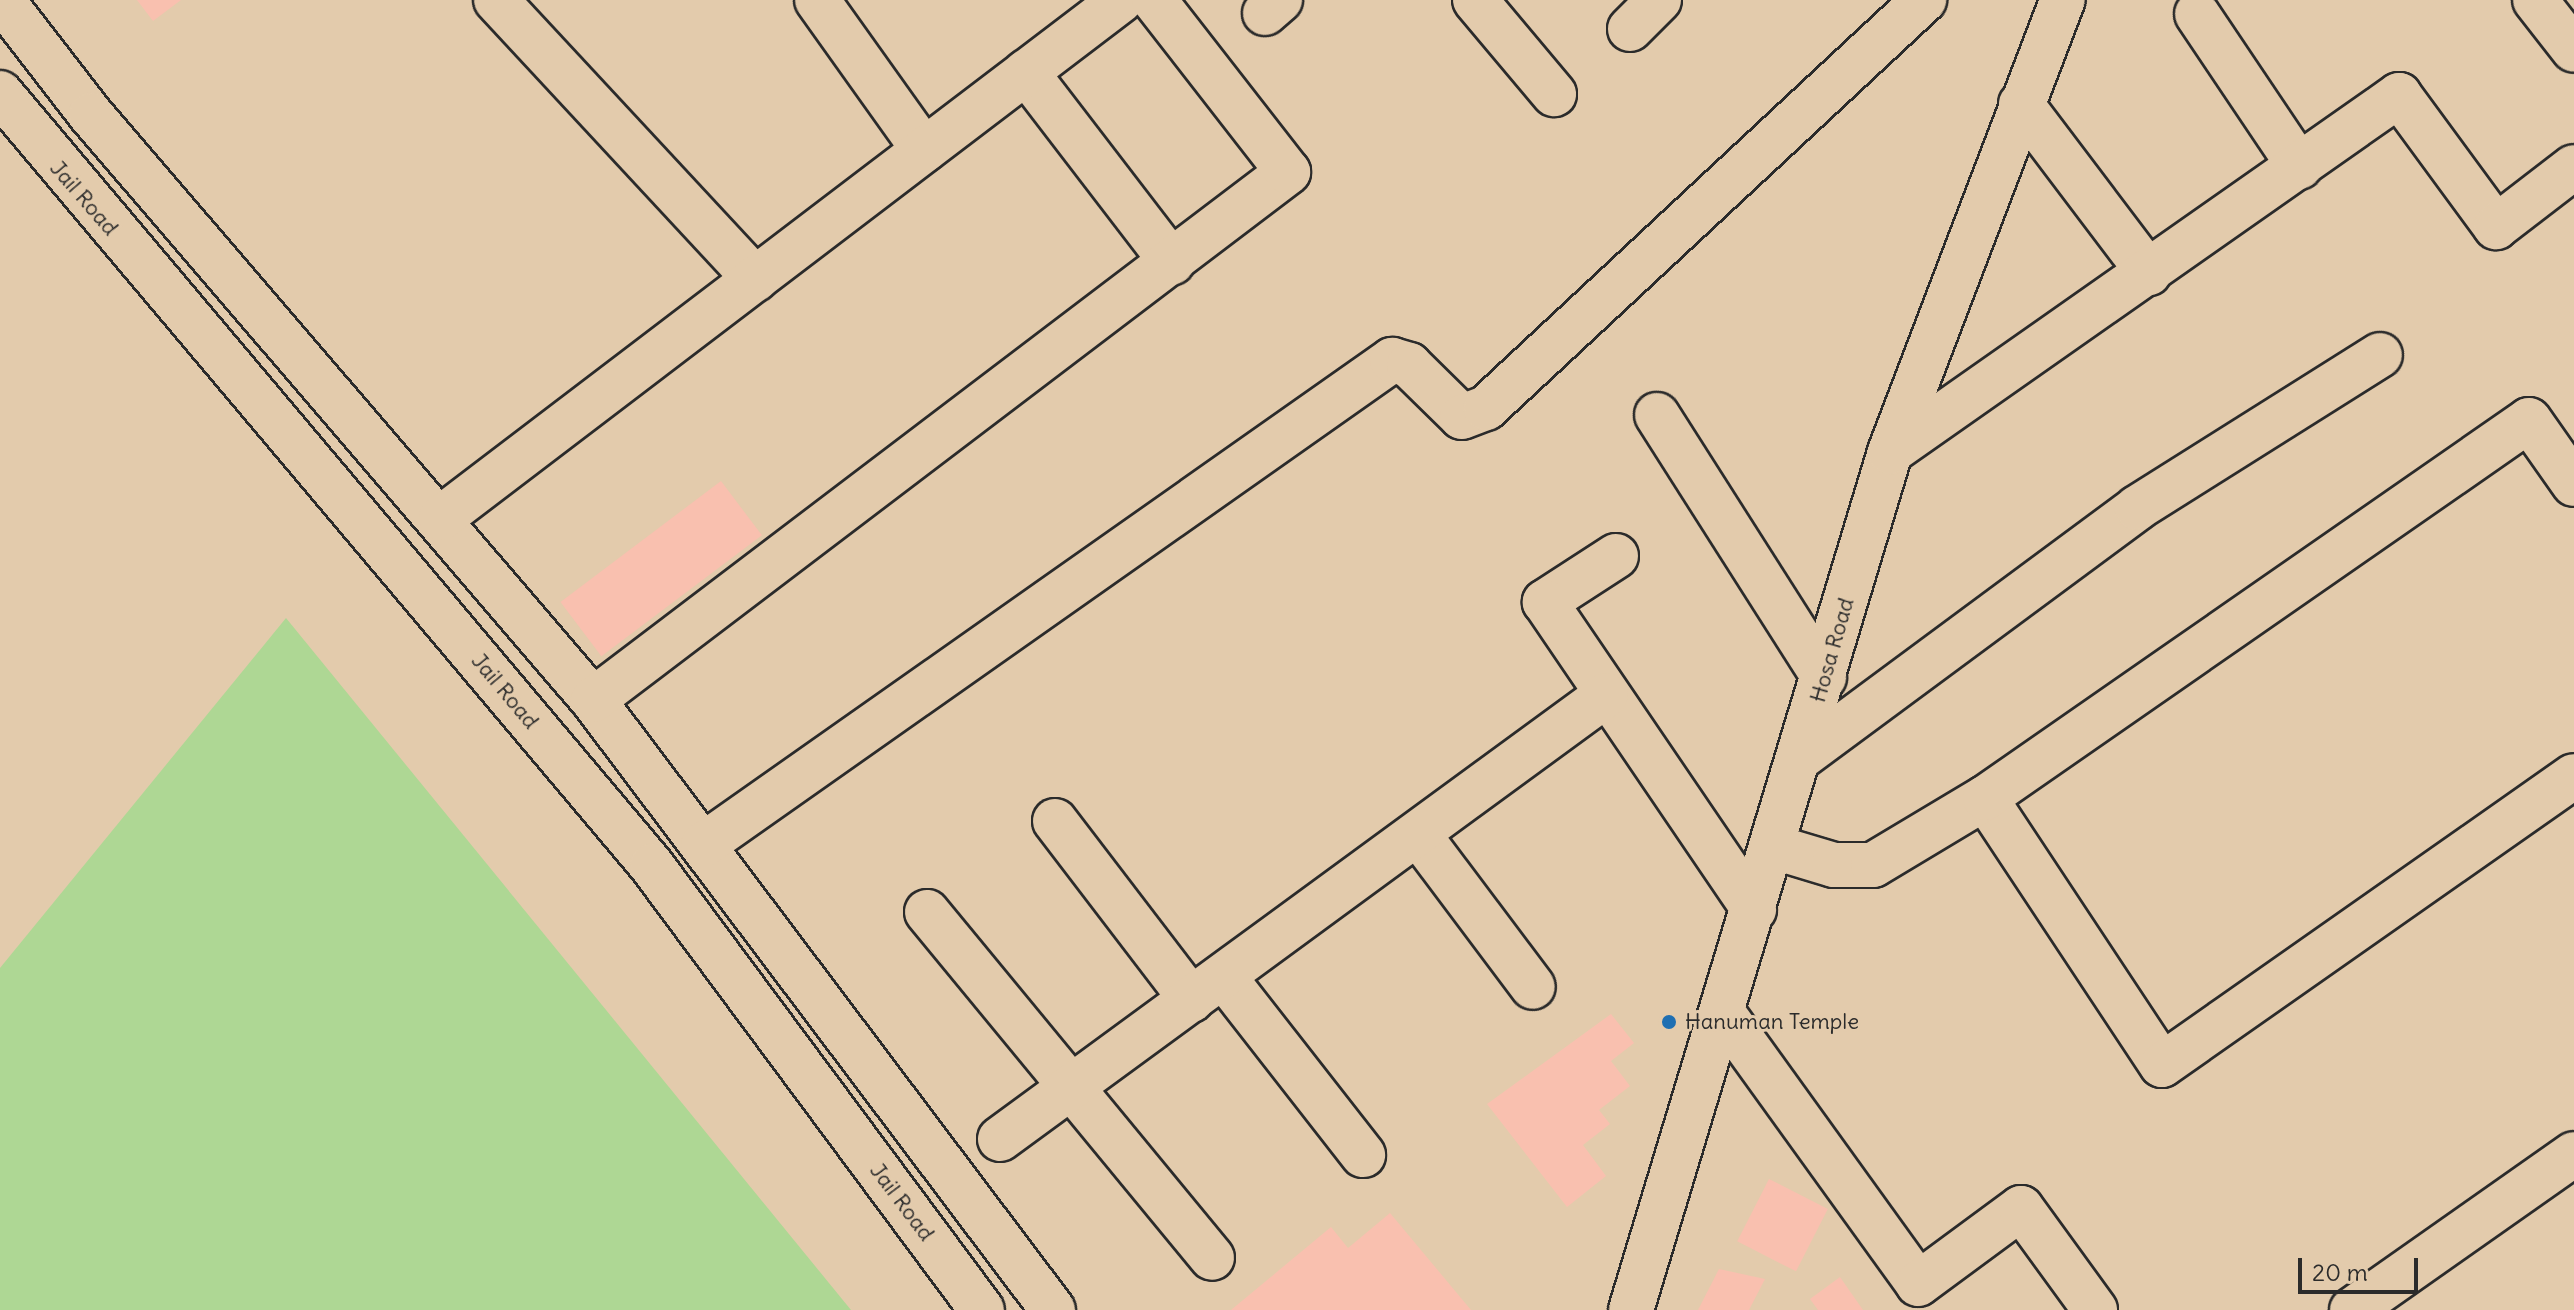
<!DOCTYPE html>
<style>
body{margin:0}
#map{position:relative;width:2574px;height:1310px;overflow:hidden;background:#e3cbac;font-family:Delius,sans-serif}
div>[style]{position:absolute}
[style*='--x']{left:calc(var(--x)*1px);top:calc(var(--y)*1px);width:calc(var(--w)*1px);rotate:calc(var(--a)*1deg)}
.green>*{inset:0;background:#aed794}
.building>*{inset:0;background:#f9c0af;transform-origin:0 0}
.roads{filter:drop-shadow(2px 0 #2b2b2b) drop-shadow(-2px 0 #2b2b2b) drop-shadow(0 2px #2b2b2b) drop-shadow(0 -2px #2b2b2b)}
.minor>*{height:44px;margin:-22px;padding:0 22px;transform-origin:22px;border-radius:22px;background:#e3cbac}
.major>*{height:44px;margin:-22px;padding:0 22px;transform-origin:22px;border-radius:22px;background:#e3cbac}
.dots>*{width:22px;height:22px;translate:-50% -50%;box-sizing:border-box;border:4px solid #e3cbac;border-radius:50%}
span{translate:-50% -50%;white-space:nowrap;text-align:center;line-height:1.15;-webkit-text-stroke:6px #e3cbac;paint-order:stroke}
.street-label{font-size:22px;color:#2b2b2b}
.poi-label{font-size:22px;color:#2b2b2b}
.left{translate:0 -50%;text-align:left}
.scale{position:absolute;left:2298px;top:1258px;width:120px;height:36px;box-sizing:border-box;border:4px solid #2b2b2b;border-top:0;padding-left:10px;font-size:24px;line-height:28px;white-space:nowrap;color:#2b2b2b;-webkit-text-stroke:6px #e3cbac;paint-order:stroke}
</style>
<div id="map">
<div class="green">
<i style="clip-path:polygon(286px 618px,851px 1310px,0 1310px,0 968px)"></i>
</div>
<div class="building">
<i style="clip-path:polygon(137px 0,181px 0,153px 21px)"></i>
<i style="left:721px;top:481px;width:68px;height:201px;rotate:53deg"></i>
<i style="clip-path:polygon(1611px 1014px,1634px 1043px,1611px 1061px,1630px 1086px,1599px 1110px,1610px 1124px,1583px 1145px,1606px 1176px,1567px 1207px,1487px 1104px)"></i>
<i style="left:1769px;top:1179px;width:66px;height:70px;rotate:27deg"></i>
<i style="clip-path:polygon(1390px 1213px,1471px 1310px,1231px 1310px,1331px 1227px,1348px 1248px)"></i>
<i style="clip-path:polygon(1719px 1269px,1765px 1279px,1749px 1310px,1698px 1310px)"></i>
<i style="clip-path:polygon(1840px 1277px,1863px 1310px,1818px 1310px,1810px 1299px)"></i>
</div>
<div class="roads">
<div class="minor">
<i style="--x:2;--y:0;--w:145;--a:52.3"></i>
<i style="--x:91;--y:115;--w:771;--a:49.37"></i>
<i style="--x:593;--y:700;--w:764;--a:52.98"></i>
<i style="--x:496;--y:0;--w:381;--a:47.1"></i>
<i style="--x:817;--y:0;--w:184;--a:54.5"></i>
<i style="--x:1475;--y:0;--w:123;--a:50"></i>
<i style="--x:2535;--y:0;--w:63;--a:52"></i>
<i style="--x:1265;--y:13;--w:20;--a:-41"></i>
<i style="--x:2197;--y:14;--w:184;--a:56.1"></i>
<i style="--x:1630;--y:29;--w:41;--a:-45"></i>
<i style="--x:1026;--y:72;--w:240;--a:52.5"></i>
<i style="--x:0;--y:93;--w:1011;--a:49.85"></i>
<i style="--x:652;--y:866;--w:553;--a:53.38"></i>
<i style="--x:2021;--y:104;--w:212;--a:52.9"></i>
<i style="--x:1657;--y:415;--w:311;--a:57.5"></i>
<i style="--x:1890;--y:452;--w:622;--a:-35.04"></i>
<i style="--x:2399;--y:95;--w:164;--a:53.7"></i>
<i style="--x:2496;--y:227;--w:98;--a:-37.6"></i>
<i style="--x:441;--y:518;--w:855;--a:-37.3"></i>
<i style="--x:1616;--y:556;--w:85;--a:147.1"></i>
<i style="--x:1545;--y:602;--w:372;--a:55.8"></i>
<i style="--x:593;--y:700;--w:873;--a:-37.22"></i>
<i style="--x:1288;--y:172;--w:218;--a:-127.9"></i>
<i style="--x:1801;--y:757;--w:418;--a:-36.5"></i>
<i style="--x:2137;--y:508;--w:287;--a:-32.2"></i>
<i style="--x:1985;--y:798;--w:320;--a:56.5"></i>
<i style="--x:2162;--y:1065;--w:503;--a:-35.05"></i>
<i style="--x:1055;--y:821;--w:225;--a:52.6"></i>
<i style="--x:1418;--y:834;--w:191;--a:53.1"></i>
<i style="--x:703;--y:845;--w:843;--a:-35.14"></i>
<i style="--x:1392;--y:360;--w:18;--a:16"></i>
<i style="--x:1409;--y:365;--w:74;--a:44.5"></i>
<i style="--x:1462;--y:417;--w:26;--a:-21"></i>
<i style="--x:1486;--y:408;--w:599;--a:-42.97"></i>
<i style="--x:1774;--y:847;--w:63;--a:16.7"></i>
<i style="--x:1834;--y:865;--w:39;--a:0"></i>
<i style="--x:1873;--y:865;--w:131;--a:-30.9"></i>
<i style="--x:1985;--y:798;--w:662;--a:-34.79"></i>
<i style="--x:2529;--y:420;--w:78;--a:54.9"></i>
<i style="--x:927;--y:912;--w:448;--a:50.5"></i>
<i style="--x:1224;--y:977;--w:226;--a:52"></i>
<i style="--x:1725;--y:1016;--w:330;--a:54.2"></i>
<i style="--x:1918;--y:1284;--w:128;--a:-36.4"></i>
<i style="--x:2021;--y:1208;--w:126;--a:54"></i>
<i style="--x:1000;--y:1139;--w:751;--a:-36.23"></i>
<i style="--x:2352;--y:1310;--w:271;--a:-35.1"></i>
</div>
<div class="major">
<i style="--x:1631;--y:1310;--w:896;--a:-73.2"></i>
<i style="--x:1890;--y:452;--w:484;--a:-69.1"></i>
</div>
</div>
<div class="dots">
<i style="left:1669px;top:1022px;background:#1f6fb2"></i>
</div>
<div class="street-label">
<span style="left:84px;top:198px;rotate:49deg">Jail Road</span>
<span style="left:1832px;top:650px;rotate:-74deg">Hosa Road</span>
<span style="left:505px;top:691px;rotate:50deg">Jail Road</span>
<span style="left:902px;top:1202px;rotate:53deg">Jail Road</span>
</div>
<div class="poi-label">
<span class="left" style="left:1685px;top:1022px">Hanuman Temple</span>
</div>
<div class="scale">20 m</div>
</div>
